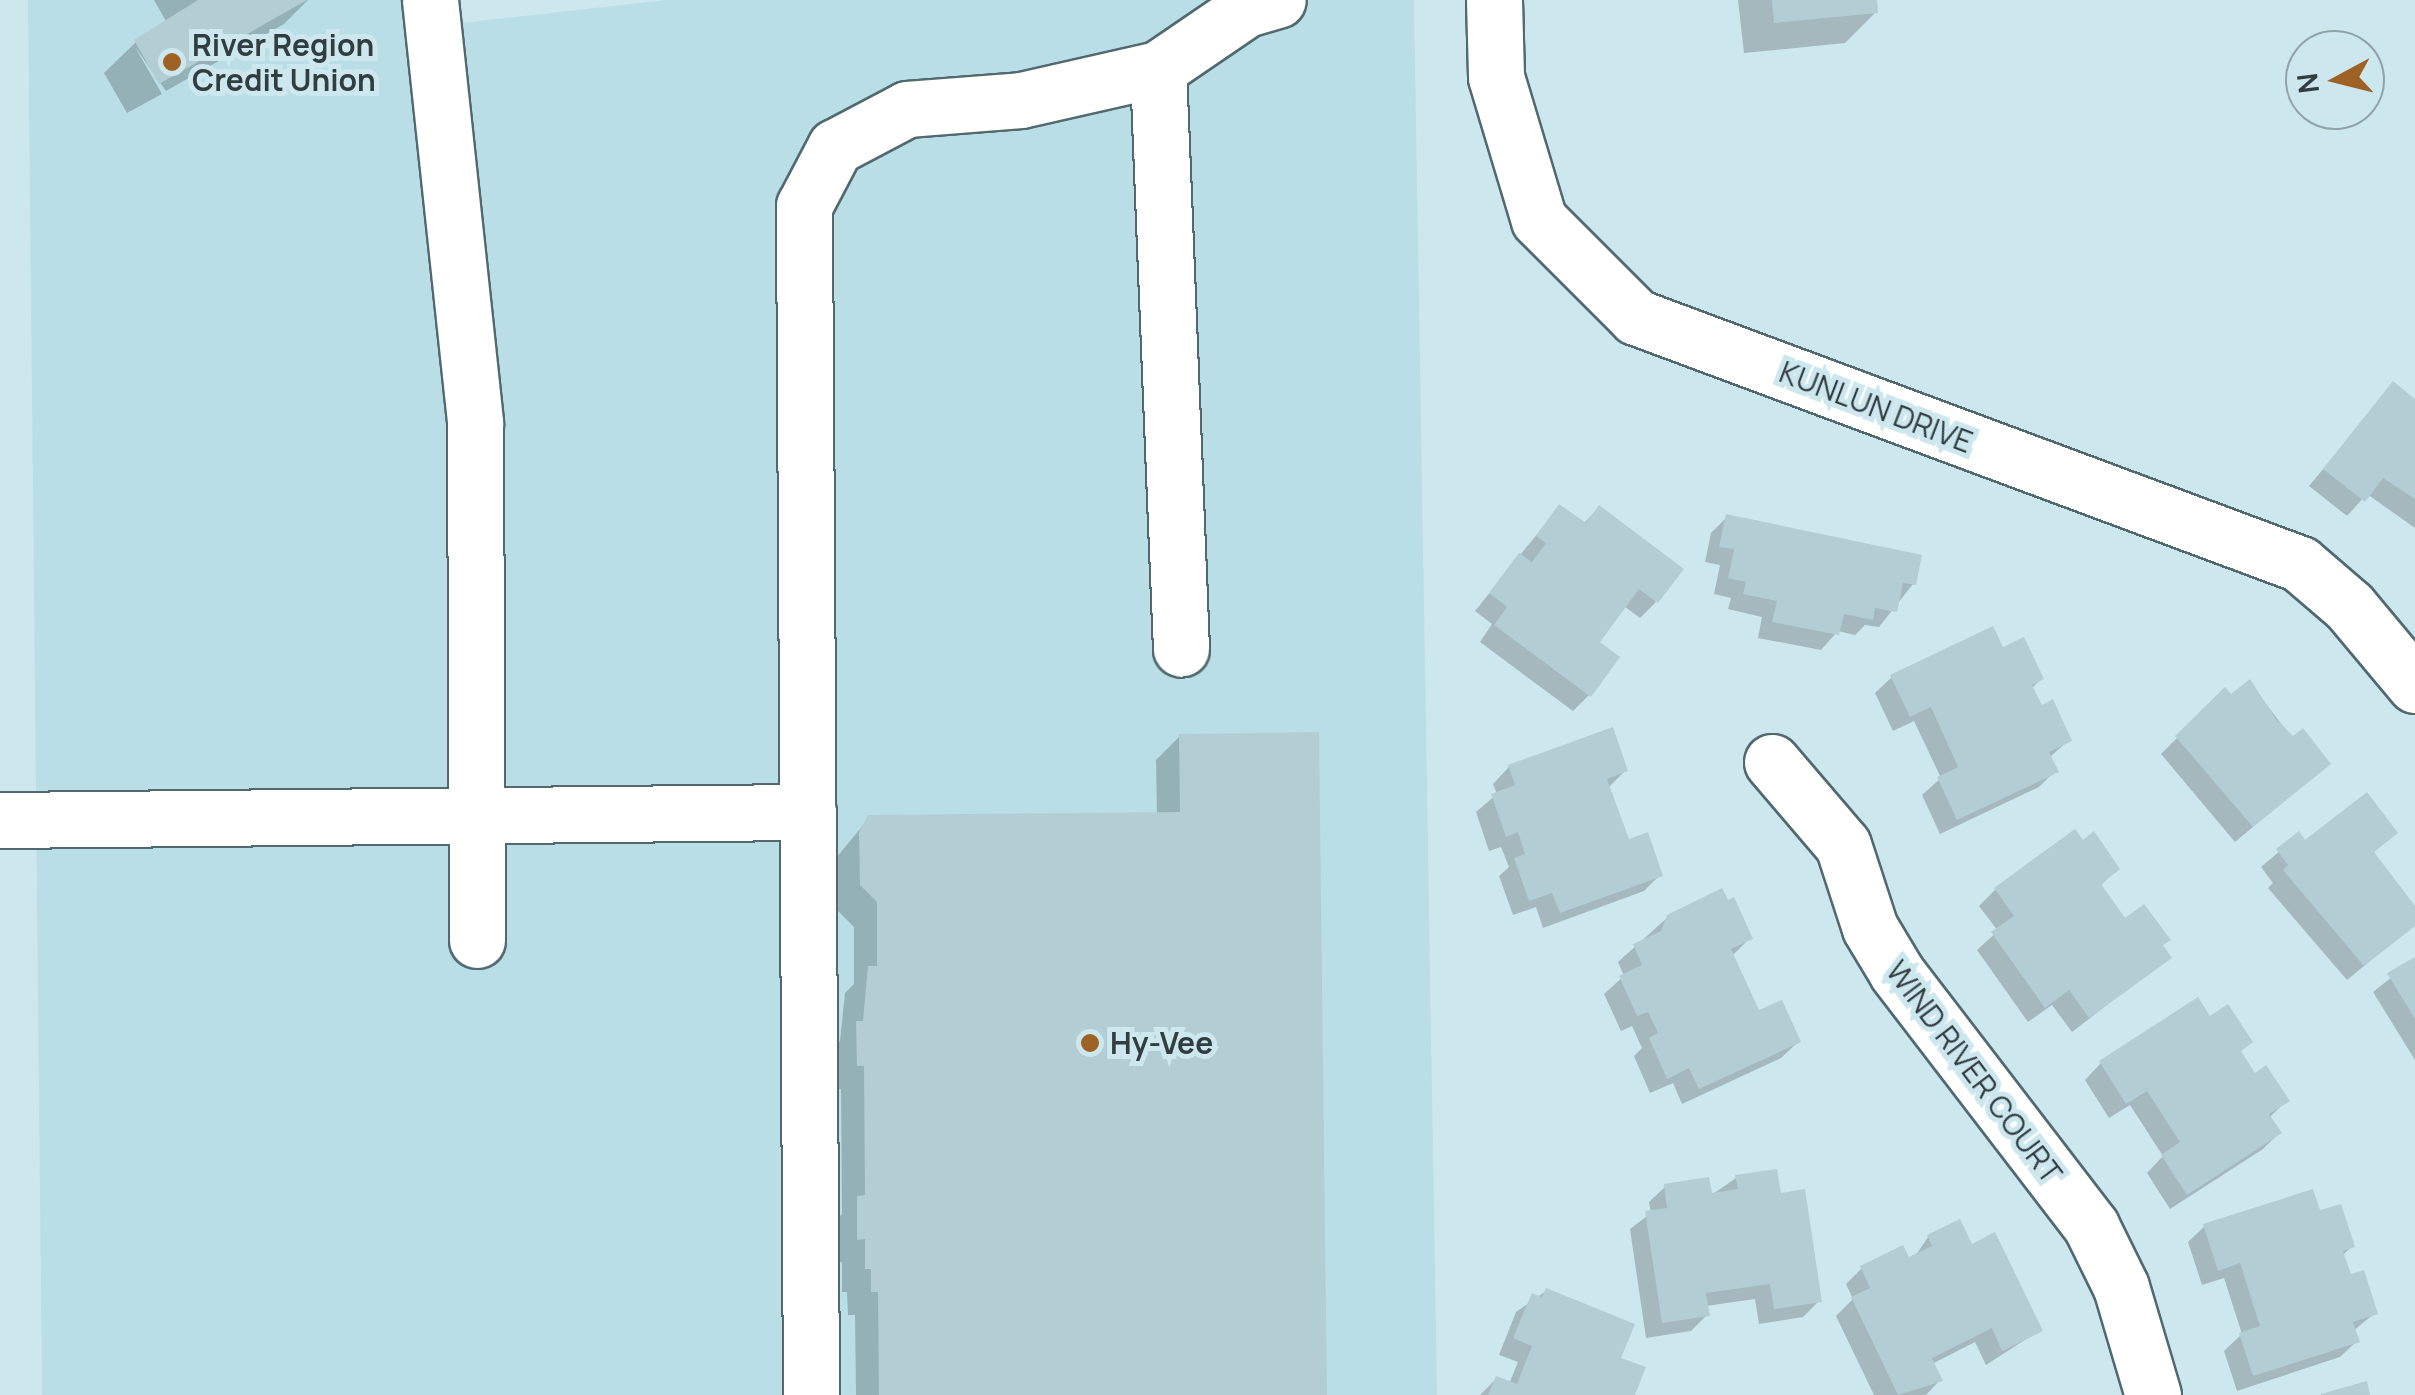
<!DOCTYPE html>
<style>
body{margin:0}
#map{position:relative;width:2415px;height:1395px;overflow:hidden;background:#cde7ee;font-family:Manrope,sans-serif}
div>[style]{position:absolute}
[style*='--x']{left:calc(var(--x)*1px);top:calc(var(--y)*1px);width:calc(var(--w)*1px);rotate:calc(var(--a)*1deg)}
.built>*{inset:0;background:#badee6}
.shadow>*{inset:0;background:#0003}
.building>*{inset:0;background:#b3cdd4}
.roads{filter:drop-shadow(2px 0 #51696f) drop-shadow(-2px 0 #51696f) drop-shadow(0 2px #51696f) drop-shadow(0 -2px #51696f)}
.minor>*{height:55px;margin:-27.5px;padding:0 27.5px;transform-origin:27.5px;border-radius:27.5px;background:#fff}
.dots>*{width:28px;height:28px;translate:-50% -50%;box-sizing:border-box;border:5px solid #cde7ee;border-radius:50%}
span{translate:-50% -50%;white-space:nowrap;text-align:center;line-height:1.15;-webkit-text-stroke:10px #cde7ee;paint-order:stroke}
.poi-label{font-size:30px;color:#323d40;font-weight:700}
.left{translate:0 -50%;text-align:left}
.street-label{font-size:30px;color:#323d40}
.north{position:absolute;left:2285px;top:30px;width:100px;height:100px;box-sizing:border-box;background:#cde7ee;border:2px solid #8fa3a8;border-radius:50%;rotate:263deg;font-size:28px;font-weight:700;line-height:40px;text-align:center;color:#323d40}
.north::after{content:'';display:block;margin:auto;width:35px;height:45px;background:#9f6225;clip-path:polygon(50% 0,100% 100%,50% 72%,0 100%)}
</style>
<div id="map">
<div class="built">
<i style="clip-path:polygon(28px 0,457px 0,460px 23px,666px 0,1414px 0,1437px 1395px,42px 1395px)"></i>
</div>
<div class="shadow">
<i style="clip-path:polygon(154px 0,308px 0,284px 24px,166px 91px,135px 47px,162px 94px,127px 113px,104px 73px,136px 42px,167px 23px)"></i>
<i style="clip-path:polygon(1738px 0,1874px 0,1876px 12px,1845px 43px,1744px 53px)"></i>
<i style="clip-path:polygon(2393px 385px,2415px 402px,2415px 528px,2367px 494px,2347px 516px,2309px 486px)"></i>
<i style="clip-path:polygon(1559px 507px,1583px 524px,1599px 508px,1656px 602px,1640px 618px,1624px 606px,1597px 642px,1589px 695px,1573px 711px,1480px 642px,1492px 624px,1475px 611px)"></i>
<i style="clip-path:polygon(1727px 517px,1913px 584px,1879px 627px,1865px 625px,1855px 635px,1838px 631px,1821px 650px,1758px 638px,1762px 617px,1728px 609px,1731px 598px,1714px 594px,1720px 565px,1705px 562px,1711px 533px)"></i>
<i style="clip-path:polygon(2002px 650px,2041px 679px,2031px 689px,2040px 708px,2069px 740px,2049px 758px,2055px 771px,2039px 787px,1940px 834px,1922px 795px,1941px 778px,1914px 721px,1893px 731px,1875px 693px,1892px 677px)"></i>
<i style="clip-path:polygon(2249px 682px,2293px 739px,2328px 764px,2235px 842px,2161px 754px,2225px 690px,2231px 698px)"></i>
<i style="clip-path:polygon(1180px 736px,1324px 1395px,856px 1395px,855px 1315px,848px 1315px,847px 1292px,842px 1292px,842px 1262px,834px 1263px,834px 1222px,842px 1214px,841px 1089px,833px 1089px,833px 1048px,840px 1041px,845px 993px,854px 984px,854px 927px,837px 910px,836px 858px,869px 818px,1157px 815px,1156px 760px)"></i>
<i style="clip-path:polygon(1509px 767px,1626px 770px,1608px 788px,1627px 843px,1660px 875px,1644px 891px,1543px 928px,1536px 907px,1513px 915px,1499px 876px,1509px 867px,1501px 847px,1489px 851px,1476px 812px,1497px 794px,1493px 784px)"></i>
<i style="clip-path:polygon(2395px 833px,2372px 854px,2415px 910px,2415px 924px,2347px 980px,2268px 888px,2273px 883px,2261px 867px,2299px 835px,2305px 843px)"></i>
<i style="clip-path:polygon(2082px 843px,2117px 869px,2100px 886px,2125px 921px,2169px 957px,2072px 1032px,2052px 1005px,2028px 1022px,1977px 950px,1998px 931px,1979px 906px,1995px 890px)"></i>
<i style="clip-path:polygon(1668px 917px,1750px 938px,1732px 956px,1758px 1013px,1798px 1042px,1781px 1058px,1682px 1104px,1673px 1083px,1650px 1093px,1634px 1056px,1642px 1048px,1632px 1026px,1621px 1031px,1604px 994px,1624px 976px,1618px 962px)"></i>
<i style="clip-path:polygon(2415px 959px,2415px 1060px,2373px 992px)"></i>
<i style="clip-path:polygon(2209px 1019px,2250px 1042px,2239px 1053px,2254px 1077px,2287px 1100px,2269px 1118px,2279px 1133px,2263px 1149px,2170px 1209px,2147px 1173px,2163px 1156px,2130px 1105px,2109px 1118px,2085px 1080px,2101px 1063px)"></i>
<i style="clip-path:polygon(1736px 1178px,1779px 1196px,1819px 1301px,1803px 1317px,1759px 1324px,1755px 1299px,1706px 1306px,1707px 1315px,1691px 1331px,1646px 1338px,1630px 1229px,1651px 1213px,1649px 1202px,1666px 1186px,1710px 1196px)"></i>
<i style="clip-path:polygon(2318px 1213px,2352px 1246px,2342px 1256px,2349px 1278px,2375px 1313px,2353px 1331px,2357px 1341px,2340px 1357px,2237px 1391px,2224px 1351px,2242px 1334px,2224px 1278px,2202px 1285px,2188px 1242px,2205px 1226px)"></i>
<i style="clip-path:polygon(1928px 1237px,1970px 1247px,2040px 1330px,1986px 1365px,1975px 1342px,1932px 1364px,1940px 1380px,1926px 1395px,1874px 1395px,1836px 1316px,1853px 1299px,1846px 1284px,1862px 1268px,1914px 1258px)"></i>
<i style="clip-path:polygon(1546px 1291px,1618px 1359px,1632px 1395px,1480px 1395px,1496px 1379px,1509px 1384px,1518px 1362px,1499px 1355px,1516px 1312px)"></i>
</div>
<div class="building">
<i style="clip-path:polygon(198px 0,307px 0,159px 84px,134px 40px)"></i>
<i style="clip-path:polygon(1772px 0,1877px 0,1878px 13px,1774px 23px)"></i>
<i style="clip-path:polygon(2393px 381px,2415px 399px,2415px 499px,2383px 478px,2365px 502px,2323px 469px)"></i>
<i style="clip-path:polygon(1559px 504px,1586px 523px,1599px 505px,1684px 569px,1658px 603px,1639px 589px,1600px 642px,1620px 657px,1591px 697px,1494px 625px,1507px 607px,1489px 593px,1519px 553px,1532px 562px,1546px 543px,1536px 536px)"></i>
<i style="clip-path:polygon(1726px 514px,1922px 555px,1916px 585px,1903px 583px,1897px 612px,1875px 608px,1873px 620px,1844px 614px,1839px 635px,1772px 622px,1777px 601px,1743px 594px,1746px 582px,1728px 578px,1734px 549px,1719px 547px)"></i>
<i style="clip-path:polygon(1993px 626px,2003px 647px,2024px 637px,2044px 679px,2032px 685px,2042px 705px,2053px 699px,2072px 741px,2049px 752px,2059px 772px,1957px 820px,1937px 777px,1958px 767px,1931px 707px,1910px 717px,1890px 675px)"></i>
<i style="clip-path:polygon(2250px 679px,2276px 719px,2293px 736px,2303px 728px,2331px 764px,2253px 827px,2175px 736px,2225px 687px,2231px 694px)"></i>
<i style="clip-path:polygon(1613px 727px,1628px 771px,1607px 779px,1629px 839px,1648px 832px,1663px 876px,1560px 913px,1552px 893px,1529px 901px,1514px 858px,1525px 854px,1518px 832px,1506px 837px,1491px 794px,1515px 785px,1508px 765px)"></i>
<i style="clip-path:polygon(1319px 732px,1327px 1395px,879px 1395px,878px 1292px,871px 1292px,871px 1269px,865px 1269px,865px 1239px,857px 1240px,857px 1196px,865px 1195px,864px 1066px,857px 1066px,856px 1021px,863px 1021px,868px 966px,877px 966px,877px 902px,860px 885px,859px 832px,868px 815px,1180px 812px,1179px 734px)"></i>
<i style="clip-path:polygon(2367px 792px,2398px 833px,2374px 852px,2415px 906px,2415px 926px,2364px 966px,2283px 870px,2288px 865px,2276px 849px,2299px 831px,2305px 840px)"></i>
<i style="clip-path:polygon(2075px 829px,2083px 840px,2094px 831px,2120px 869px,2101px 884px,2125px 918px,2144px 904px,2171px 940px,2163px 945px,2172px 958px,2089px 1018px,2069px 990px,2045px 1008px,1991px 932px,2014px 916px,1994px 888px)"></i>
<i style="clip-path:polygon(1722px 888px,1728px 900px,1734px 897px,1753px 939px,1731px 949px,1759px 1010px,1782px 1000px,1801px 1042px,1699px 1089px,1689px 1068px,1667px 1079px,1649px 1038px,1658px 1033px,1648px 1012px,1637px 1016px,1619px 976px,1642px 965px,1633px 944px,1661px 931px,1667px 915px)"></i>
<i style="clip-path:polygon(2415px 957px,2415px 1019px,2387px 973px)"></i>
<i style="clip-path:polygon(2198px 997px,2210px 1016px,2228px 1004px,2253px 1042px,2241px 1051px,2255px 1073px,2266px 1065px,2290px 1101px,2269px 1114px,2282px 1133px,2187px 1195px,2161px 1155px,2180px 1142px,2147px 1091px,2126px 1104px,2099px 1061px)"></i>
<i style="clip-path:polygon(1777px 1169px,1781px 1193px,1805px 1189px,1822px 1302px,1774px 1309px,1770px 1284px,1706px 1293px,1710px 1316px,1662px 1323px,1645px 1211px,1667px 1208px,1664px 1184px,1709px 1177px,1712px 1193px,1738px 1189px,1735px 1175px)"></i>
<i style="clip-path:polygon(2313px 1189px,2320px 1210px,2341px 1204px,2355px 1247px,2343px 1251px,2351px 1274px,2364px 1270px,2378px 1314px,2353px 1322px,2360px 1342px,2253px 1376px,2239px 1333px,2260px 1326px,2240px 1263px,2218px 1271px,2203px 1224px)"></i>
<i style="clip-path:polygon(1960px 1219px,1972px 1244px,1995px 1232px,2043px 1331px,2002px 1351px,1992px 1328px,1932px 1358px,1943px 1381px,1898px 1395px,1851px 1297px,1870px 1288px,1860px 1266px,1903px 1245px,1909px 1257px,1932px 1246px,1927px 1235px)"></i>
<i style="clip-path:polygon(1546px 1288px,1635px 1324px,1621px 1358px,1646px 1367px,1635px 1395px,1488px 1395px,1496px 1376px,1517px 1384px,1532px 1346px,1513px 1338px,1532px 1293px,1542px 1297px)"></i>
<i style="clip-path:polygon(2367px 1381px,2370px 1395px,2321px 1395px,2321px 1394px)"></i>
</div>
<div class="roads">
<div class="minor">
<i style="--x:430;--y:0;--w:425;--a:83.9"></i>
<i style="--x:475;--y:423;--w:517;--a:89.78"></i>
<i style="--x:1494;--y:0;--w:77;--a:88.5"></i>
<i style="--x:1496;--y:77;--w:149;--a:73.3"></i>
<i style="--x:1539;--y:220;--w:137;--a:45"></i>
<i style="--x:1636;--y:317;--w:708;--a:20.4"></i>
<i style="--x:2300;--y:564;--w:65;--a:40.6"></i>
<i style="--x:2349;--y:606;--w:103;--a:50.1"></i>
<i style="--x:1158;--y:69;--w:580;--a:87.73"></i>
<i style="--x:1772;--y:762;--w:109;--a:49.5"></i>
<i style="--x:1843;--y:845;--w:87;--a:72"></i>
<i style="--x:1870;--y:928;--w:52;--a:59"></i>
<i style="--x:1897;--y:973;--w:319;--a:52.5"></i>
<i style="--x:2091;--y:1226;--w:68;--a:63.8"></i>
<i style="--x:2121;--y:1287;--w:113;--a:73.5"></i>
<i style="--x:0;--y:820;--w:808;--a:-0.57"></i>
<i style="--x:811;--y:1395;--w:1189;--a:-90.34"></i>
<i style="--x:804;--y:206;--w:67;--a:-62.3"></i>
<i style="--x:835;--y:147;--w:81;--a:-27.8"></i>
<i style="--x:907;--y:109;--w:114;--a:-4.5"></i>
<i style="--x:1021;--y:100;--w:140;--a:-12.8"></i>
<i style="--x:1158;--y:69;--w:107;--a:-34.3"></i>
<i style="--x:1246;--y:9;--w:33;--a:-16"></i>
</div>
</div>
<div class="dots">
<i style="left:172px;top:62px;background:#9f6225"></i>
<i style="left:1090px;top:1043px;background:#9f6225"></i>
</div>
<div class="poi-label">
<span class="left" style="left:192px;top:62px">River Region<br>Credit Union</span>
<span class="left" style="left:1110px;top:1043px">Hy-Vee</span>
</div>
<div class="street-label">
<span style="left:1876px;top:407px;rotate:21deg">KUNLUN DRIVE</span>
<span style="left:1974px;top:1072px;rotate:53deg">WIND RIVER COURT</span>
</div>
<div class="north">N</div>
</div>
